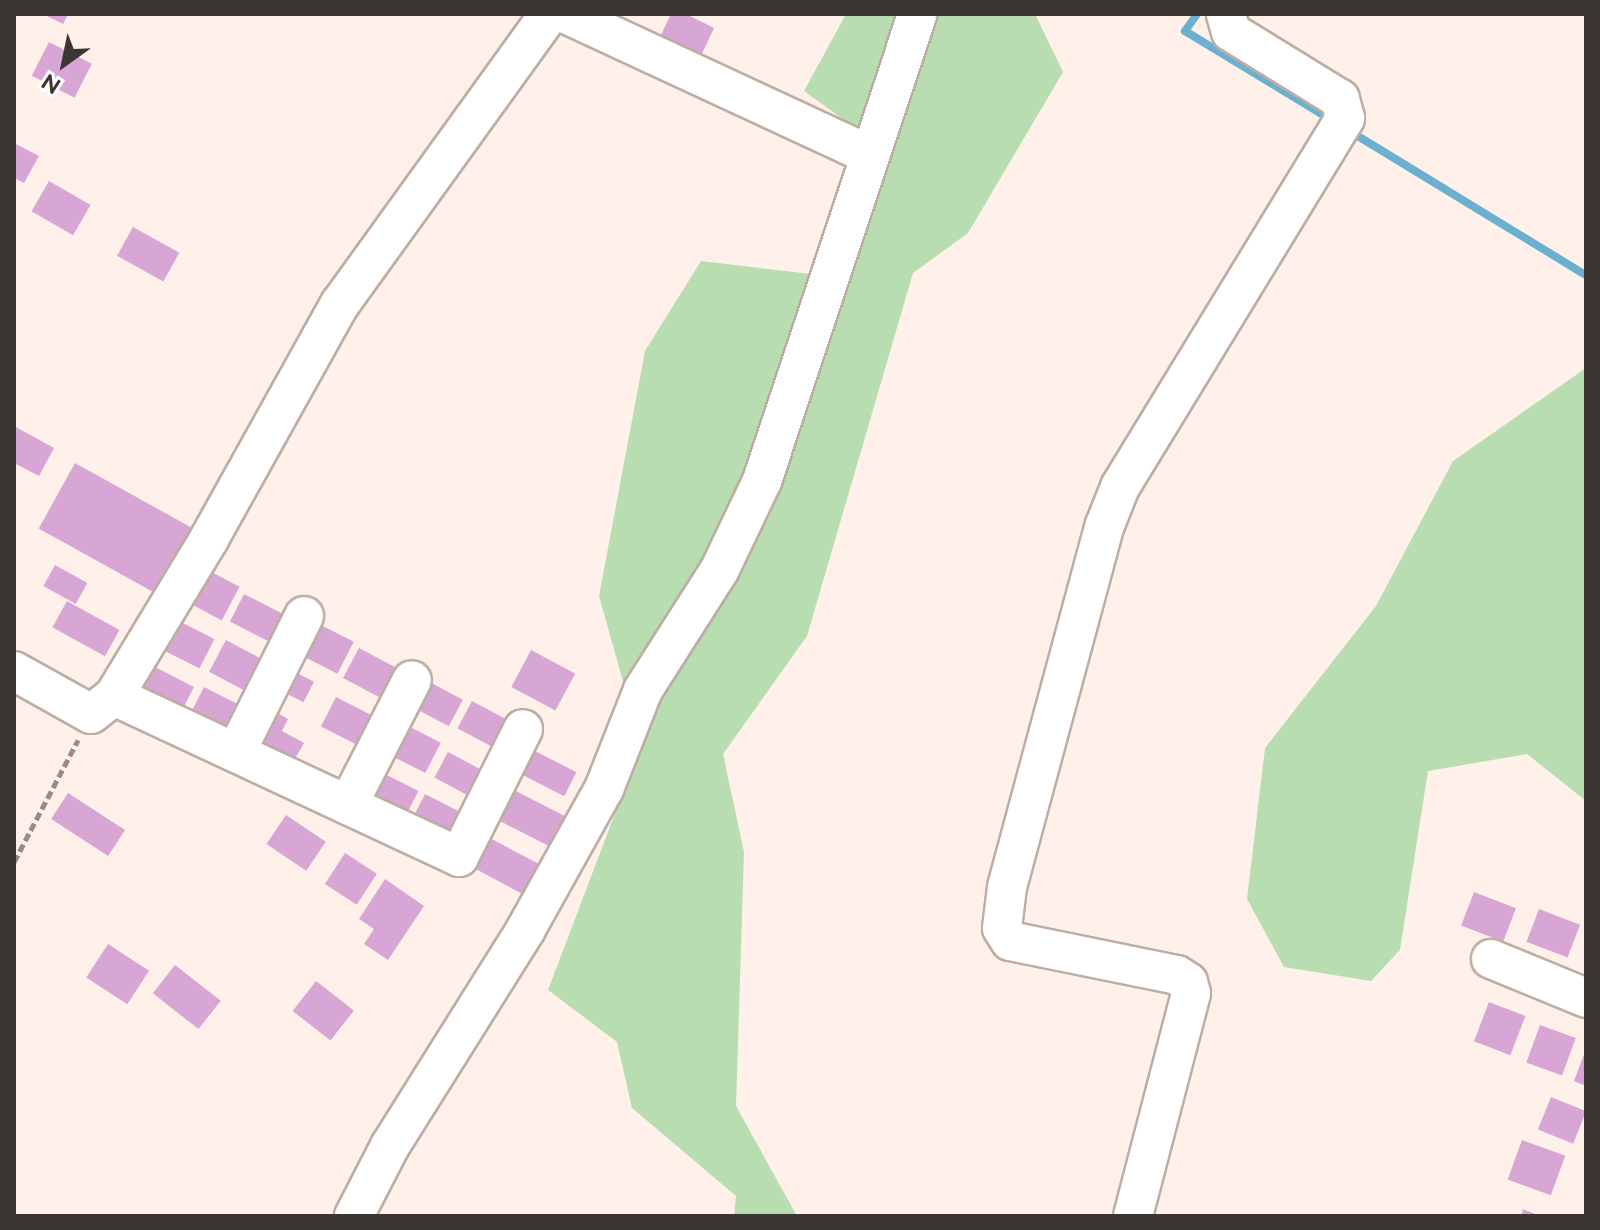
<!DOCTYPE html>
<style>
body{margin:0}
#map{position:relative;width:1600px;height:1230px;overflow:hidden;background:#fff1e9;font-family:Raleway,sans-serif}
div>[style]{position:absolute}
[style*='--x']{left:calc(var(--x)*1px);top:calc(var(--y)*1px);width:calc(var(--w)*1px);rotate:calc(var(--a)*1deg)}
.green>*{inset:0;background:#b8ddb1}
.stream>*{height:8px;margin:-4px;padding:0 4px;transform-origin:4px;border-radius:4px;background:#6bb0d1}
.building>*{inset:0;background:#d7a6d4;transform-origin:0 0}
.path>*{height:5px;margin-top:-2.5px;transform-origin:0;background:repeating-linear-gradient(90deg,#978d87 0 8px,transparent 0 12px)}
.roads{filter:drop-shadow(2px 0 #bdada3) drop-shadow(-2px 0 #bdada3) drop-shadow(0 2px #bdada3) drop-shadow(0 -2px #bdada3)}
.minor>*{height:38px;margin:-19px;padding:0 19px;transform-origin:19px;border-radius:19px;background:#fff}
span{translate:-50% -50%;white-space:nowrap;text-align:center;line-height:1.15;-webkit-text-stroke:8px #fff;paint-order:stroke}
.frame{position:absolute;inset:0;border:16px solid #3c3632;pointer-events:none}
.north{position:absolute;left:24px;top:24px;width:80px;height:80px;-webkit-text-stroke:6px #fff;paint-order:stroke;rotate:213deg;font-size:22px;font-weight:700;line-height:32px;text-align:center;color:#3c3632}
.north::after{content:'';display:block;margin:auto;width:28px;height:36px;background:#3c3632;clip-path:polygon(50% 0,100% 100%,50% 72%,0 100%)}
</style>
<div id="map">
<div class="green">
<i style="clip-path:polygon(846px 14px,1035px 14px,1063px 72px,968px 233px,913px 273px,807px 636px,723px 754px,744px 852px,736px 1106px,797px 1216px,734px 1216px,736px 1196px,632px 1108px,617px 1042px,548px 990px,641px 745px,599px 596px,645px 351px,701px 261px,820px 275px,865px 135px,804px 91px)"></i>
<i style="clip-path:polygon(1586px 368px,1586px 801px,1527px 754px,1428px 771px,1400px 950px,1371px 981px,1284px 967px,1247px 899px,1265px 748px,1376px 606px,1453px 461px)"></i>
</div>
<div class="stream">
<i style="--x:1197;--y:14;--w:21;--a:125"></i>
<i style="--x:1185;--y:31;--w:173;--a:31.3"></i>
<i style="--x:1348;--y:130;--w:279;--a:31.4"></i>
</div>
<div class="building">
<i style="clip-path:polygon(43px 14px,68px 14px,63px 24px)"></i>
<i style="clip-path:polygon(671px 14px,686px 14px,714px 28px,700px 58px,660px 37px)"></i>
<i style="left:49px;top:42px;width:48px;height:38px;rotate:27deg"></i>
<i style="clip-path:polygon(14px 143px,39px 156px,24px 183px,14px 178px)"></i>
<i style="left:49px;top:181px;width:48px;height:35px;rotate:30deg"></i>
<i style="left:133px;top:227px;width:53px;height:33px;rotate:29deg"></i>
<i style="clip-path:polygon(14px 426px,54px 448px,39px 476px,14px 463px)"></i>
<i style="left:75px;top:463px;width:133px;height:75px;rotate:29deg"></i>
<i style="left:55px;top:565px;width:37px;height:24px;rotate:29deg"></i>
<i style="left:206px;top:569px;width:38px;height:38px;rotate:28deg"></i>
<i style="left:244px;top:594px;width:51px;height:31px;rotate:27deg"></i>
<i style="left:67px;top:601px;width:60px;height:30px;rotate:29deg"></i>
<i style="left:177px;top:620px;width:42px;height:33px;rotate:27deg"></i>
<i style="left:311px;top:620px;width:48px;height:36px;rotate:27deg"></i>
<i style="left:226px;top:640px;width:47px;height:36px;rotate:28deg"></i>
<i style="left:359px;top:648px;width:47px;height:34px;rotate:28deg"></i>
<i style="left:531px;top:650px;width:50px;height:42px;rotate:28deg"></i>
<i style="left:153px;top:666px;width:46px;height:28px;rotate:27deg"></i>
<i style="left:289px;top:669px;width:28px;height:23px;rotate:27deg"></i>
<i style="left:424px;top:679px;width:44px;height:30px;rotate:28deg"></i>
<i style="left:204px;top:687px;width:42px;height:34px;rotate:27deg"></i>
<i style="left:336px;top:697px;width:44px;height:33px;rotate:27deg"></i>
<i style="left:472px;top:701px;width:43px;height:31px;rotate:28deg"></i>
<i style="clip-path:polygon(270px 709px,288px 719px,282px 731px,304px 743px,290px 768px,251px 747px)"></i>
<i style="left:406px;top:725px;width:39px;height:34px;rotate:27deg"></i>
<i style="left:531px;top:749px;width:51px;height:27px;rotate:27deg"></i>
<i style="left:448px;top:752px;width:44px;height:29px;rotate:28deg"></i>
<i style="left:381px;top:772px;width:42px;height:32px;rotate:27deg"></i>
<i style="left:510px;top:788px;width:62px;height:34px;rotate:27deg"></i>
<i style="left:68px;top:793px;width:68px;height:31px;rotate:33deg"></i>
<i style="left:425px;top:794px;width:44px;height:31px;rotate:27deg"></i>
<i style="left:286px;top:815px;width:48px;height:35px;rotate:34deg"></i>
<i style="left:488px;top:837px;width:62px;height:34px;rotate:28deg"></i>
<i style="left:345px;top:853px;width:38px;height:37px;rotate:33deg"></i>
<i style="clip-path:polygon(385px 879px,424px 906px,388px 960px,364px 944px,374px 929px,359px 919px)"></i>
<i style="left:1474px;top:892px;width:45px;height:36px;rotate:21deg"></i>
<i style="left:1539px;top:909px;width:44px;height:35px;rotate:21deg"></i>
<i style="left:108px;top:944px;width:49px;height:40px;rotate:33deg"></i>
<i style="left:175px;top:965px;width:58px;height:36px;rotate:38deg"></i>
<i style="left:316px;top:981px;width:48px;height:38px;rotate:38deg"></i>
<i style="left:1489px;top:1002px;width:39px;height:42px;rotate:21deg"></i>
<i style="left:1540px;top:1025px;width:38px;height:40px;rotate:20deg"></i>
<i style="clip-path:polygon(1586px 1049px,1586px 1086px,1574px 1081px)"></i>
<i style="left:1551px;top:1097px;width:38px;height:35px;rotate:22deg"></i>
<i style="left:1522px;top:1140px;width:46px;height:42px;rotate:20deg"></i>
<i style="clip-path:polygon(1523px 1209px,1540px 1216px,1521px 1216px)"></i>
</div>
<div class="path">
<i style="--x:14;--y:862;--w:138;--a:-62.3"></i>
</div>
<div class="roads">
<div class="minor">
<i style="--x:566;--y:14;--w:335;--a:24.9"></i>
<i style="--x:14;--y:671;--w:88;--a:29.2"></i>
<i style="--x:91;--y:714;--w:29;--a:-38"></i>
<i style="--x:114;--y:696;--w:184;--a:-58.8"></i>
<i style="--x:209;--y:539;--w:269;--a:-60.9"></i>
<i style="--x:340;--y:304;--w:357;--a:-54.2"></i>
<i style="--x:114;--y:696;--w:381;--a:25"></i>
<i style="--x:459;--y:857;--w:143;--a:-63.4"></i>
<i style="--x:236;--y:752;--w:152;--a:-63.4"></i>
<i style="--x:348;--y:805;--w:140;--a:-62.9"></i>
<i style="--x:1491;--y:959;--w:103;--a:22.3"></i>
<i style="--x:354;--y:1216;--w:79;--a:-62.8"></i>
<i style="--x:390;--y:1146;--w:256;--a:-57.9"></i>
<i style="--x:526;--y:929;--w:160;--a:-60.9"></i>
<i style="--x:604;--y:789;--w:106;--a:-68.5"></i>
<i style="--x:643;--y:690;--w:143;--a:-57.5"></i>
<i style="--x:720;--y:569;--w:98;--a:-64.5"></i>
<i style="--x:762;--y:481;--w:492;--a:-71.6"></i>
<i style="--x:1133;--y:1216;--w:230;--a:-75.4"></i>
<i style="--x:1191;--y:993;--w:11;--a:-105"></i>
<i style="--x:1188;--y:982;--w:13;--a:-148"></i>
<i style="--x:1177;--y:975;--w:170;--a:-168.5"></i>
<i style="--x:1010;--y:941;--w:15;--a:-122"></i>
<i style="--x:1002;--y:928;--w:41;--a:-83"></i>
<i style="--x:1007;--y:887;--w:375;--a:-74.9"></i>
<i style="--x:1105;--y:525;--w:41;--a:-68.5"></i>
<i style="--x:1120;--y:487;--w:432;--a:-58.6"></i>
<i style="--x:1345;--y:118;--w:20;--a:-105"></i>
<i style="--x:1340;--y:99;--w:128;--a:-148.4"></i>
<i style="--x:1231;--y:32;--w:19;--a:-106"></i>
</div>
</div>
<div class="frame"></div>
<div class="north">N</div>
</div>
